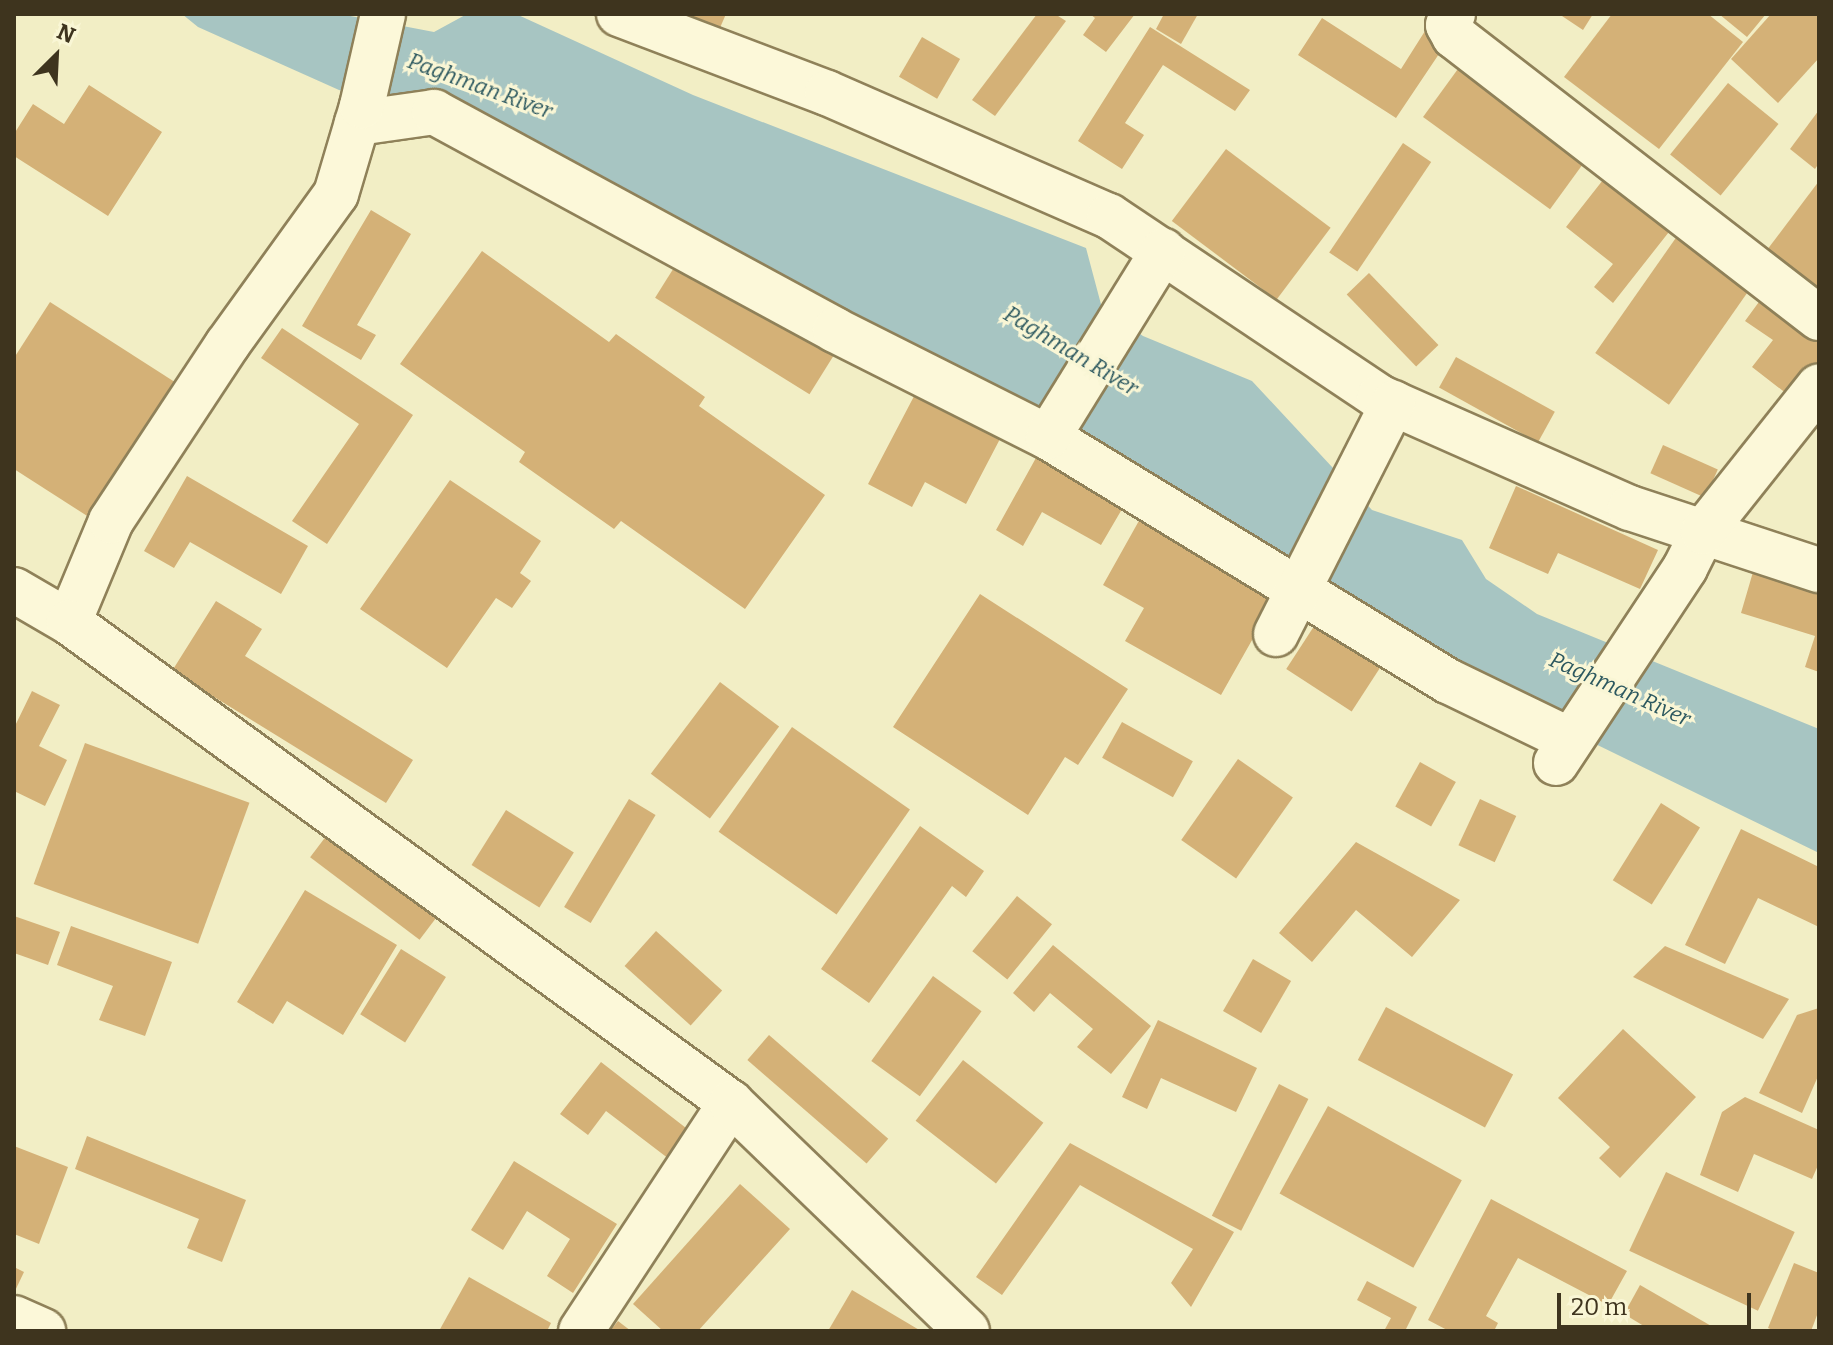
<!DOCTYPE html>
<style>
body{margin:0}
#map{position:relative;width:1833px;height:1345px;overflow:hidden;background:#f2eec5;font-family:Bitter,serif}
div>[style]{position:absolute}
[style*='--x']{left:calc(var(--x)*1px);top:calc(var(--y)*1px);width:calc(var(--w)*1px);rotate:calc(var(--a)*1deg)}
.water>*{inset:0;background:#a7c5c2}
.building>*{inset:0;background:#d4b177;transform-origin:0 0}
.roads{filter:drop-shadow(2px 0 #8f8159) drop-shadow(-2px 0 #8f8159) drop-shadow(0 2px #8f8159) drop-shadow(0 -2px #8f8159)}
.street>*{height:44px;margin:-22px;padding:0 22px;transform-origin:22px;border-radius:22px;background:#fcf8d9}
.secondary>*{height:44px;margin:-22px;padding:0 22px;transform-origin:22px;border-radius:22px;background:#fcf8d9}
span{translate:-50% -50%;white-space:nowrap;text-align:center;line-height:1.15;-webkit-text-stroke:6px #f9f6d5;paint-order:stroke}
.water-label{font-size:22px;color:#2c585f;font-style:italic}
.frame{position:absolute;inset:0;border:16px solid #3e341e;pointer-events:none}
.north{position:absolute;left:16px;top:16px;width:80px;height:80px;-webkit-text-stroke:6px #f9f6d5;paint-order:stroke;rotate:24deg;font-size:22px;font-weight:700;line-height:32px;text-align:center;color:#3e341e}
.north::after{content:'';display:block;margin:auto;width:28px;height:36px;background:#3e341e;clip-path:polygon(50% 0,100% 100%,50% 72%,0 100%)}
.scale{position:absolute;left:1557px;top:1293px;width:194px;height:36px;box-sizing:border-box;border:4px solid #3e341e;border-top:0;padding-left:10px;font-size:24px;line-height:28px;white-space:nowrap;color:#3e341e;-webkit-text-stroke:6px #f9f6d5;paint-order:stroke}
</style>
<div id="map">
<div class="water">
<i style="clip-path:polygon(182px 14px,340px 14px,434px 32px,467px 14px,516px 14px,693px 95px,1086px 248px,1102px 308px,1143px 336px,1252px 381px,1372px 510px,1462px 540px,1486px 579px,1537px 614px,1819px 729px,1819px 853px,1538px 716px,411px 110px,339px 90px,198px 27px)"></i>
</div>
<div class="building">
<i style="clip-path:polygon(665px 14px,726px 14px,716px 37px)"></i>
<i style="clip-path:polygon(1037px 14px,1055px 14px,1066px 21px,995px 116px,972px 100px)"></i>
<i style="clip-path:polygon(1090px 14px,1135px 14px,1106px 52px,1083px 35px,1095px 18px)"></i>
<i style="clip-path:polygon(1164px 14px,1198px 14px,1181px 44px,1156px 29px)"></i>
<i style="clip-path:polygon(1559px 14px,1593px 14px,1583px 30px)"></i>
<i style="clip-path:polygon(1612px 14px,1708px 14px,1743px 42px,1659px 149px,1564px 77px)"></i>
<i style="clip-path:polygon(1719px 14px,1766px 14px,1747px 37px)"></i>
<i style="clip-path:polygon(1771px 14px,1819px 14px,1819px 58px,1778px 103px,1731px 59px)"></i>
<i style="clip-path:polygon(1322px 18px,1401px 69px,1425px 31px,1445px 45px,1396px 118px,1298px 55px)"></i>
<i style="clip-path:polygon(1150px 27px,1250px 90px,1235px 111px,1163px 65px,1125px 123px,1144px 135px,1122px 169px,1078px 141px)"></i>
<i style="left:922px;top:37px;width:44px;height:46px;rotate:30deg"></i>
<i style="left:1463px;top:62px;width:157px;height:68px;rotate:36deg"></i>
<i style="left:1728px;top:83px;width:65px;height:92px;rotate:39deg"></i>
<i style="clip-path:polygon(89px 85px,162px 132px,108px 216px,14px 156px,14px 134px,33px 104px,64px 124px)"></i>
<i style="clip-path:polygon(1819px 110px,1819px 163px,1815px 169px,1790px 149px)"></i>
<i style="left:1403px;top:143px;width:34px;height:132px;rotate:34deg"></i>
<i style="left:1226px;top:149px;width:131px;height:90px;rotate:37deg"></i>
<i style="clip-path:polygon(1610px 171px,1676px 223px,1613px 303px,1594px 287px,1613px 264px,1566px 227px)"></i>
<i style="clip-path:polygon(1819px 181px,1819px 289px,1767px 250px)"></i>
<i style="clip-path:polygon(371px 210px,411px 234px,357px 325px,376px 335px,361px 360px,302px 326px)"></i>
<i style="left:1687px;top:222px;width:90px;height:160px;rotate:35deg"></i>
<i style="clip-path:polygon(482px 251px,609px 342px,616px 334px,705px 397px,699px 406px,825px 495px,745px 609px,621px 521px,614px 529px,519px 462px,525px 452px,400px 364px)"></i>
<i style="left:680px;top:258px;width:182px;height:47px;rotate:32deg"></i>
<i style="left:1369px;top:273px;width:100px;height:31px;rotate:46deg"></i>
<i style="clip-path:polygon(1764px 295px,1819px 336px,1819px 370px,1796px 401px,1752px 367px,1773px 340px,1745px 321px)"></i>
<i style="clip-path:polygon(50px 302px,181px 386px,95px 521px,14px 469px,14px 358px)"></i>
<i style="clip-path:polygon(282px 328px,413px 415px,327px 544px,292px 521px,359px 424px,261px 358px)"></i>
<i style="left:1456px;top:357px;width:113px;height:35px;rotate:29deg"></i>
<i style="clip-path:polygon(922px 381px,1001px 437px,966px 504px,925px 482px,912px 507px,868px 484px)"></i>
<i style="left:1663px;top:445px;width:60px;height:31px;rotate:24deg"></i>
<i style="clip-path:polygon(1037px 456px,1125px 504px,1101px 545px,1042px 512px,1023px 546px,996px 530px)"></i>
<i style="clip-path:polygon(187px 476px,308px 546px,281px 594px,190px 542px,174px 568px,144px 551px)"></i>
<i style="clip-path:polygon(450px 480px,541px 541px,520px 573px,531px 581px,512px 608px,496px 598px,447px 668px,360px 609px)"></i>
<i style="clip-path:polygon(1516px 486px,1658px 550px,1640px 589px,1558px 553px,1548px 574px,1489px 548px)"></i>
<i style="clip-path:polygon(1145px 510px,1282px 587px,1221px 695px,1125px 641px,1144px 608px,1103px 585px)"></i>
<i style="clip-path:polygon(1753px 572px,1819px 592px,1819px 672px,1805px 667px,1815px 636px,1741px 613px)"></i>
<i style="clip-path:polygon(980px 594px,1128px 689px,1078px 765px,1065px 757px,1028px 815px,893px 727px)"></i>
<i style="clip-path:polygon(216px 601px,262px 629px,245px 656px,413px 760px,386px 803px,172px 671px)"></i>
<i style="left:1320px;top:617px;width:78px;height:62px;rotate:33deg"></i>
<i style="left:720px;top:682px;width:74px;height:115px;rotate:37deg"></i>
<i style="clip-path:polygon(32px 691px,60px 705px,39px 746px,67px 760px,45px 806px,14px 791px,14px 728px)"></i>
<i style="left:1122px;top:722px;width:81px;height:41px;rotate:29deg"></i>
<i style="left:792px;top:727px;width:144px;height:128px;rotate:35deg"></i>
<i style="left:85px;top:743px;width:175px;height:150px;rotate:20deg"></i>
<i style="left:1238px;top:759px;width:67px;height:99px;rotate:35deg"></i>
<i style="left:1420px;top:762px;width:41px;height:51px;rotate:29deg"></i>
<i style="left:629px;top:799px;width:31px;height:126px;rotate:31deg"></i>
<i style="left:1480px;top:799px;width:40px;height:51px;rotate:25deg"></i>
<i style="left:1661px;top:803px;width:46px;height:91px;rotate:32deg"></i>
<i style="left:506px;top:810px;width:80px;height:65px;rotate:32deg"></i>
<i style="clip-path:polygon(920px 826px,984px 871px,966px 897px,952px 886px,869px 1003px,821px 969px)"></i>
<i style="clip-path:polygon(1741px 829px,1819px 867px,1819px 927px,1758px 898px,1725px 964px,1685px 945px)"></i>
<i style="left:330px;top:831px;width:137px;height:33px;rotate:37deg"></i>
<i style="clip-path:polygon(1356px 842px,1460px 900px,1412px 957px,1356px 910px,1312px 962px,1279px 933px)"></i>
<i style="clip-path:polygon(305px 890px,397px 945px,343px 1035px,287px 1001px,273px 1024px,237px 1002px)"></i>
<i style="left:1017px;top:896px;width:45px;height:71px;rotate:39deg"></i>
<i style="clip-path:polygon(14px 916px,60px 932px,48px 965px,14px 953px)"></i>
<i style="clip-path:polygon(71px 926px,172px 962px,145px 1036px,99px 1020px,113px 986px,57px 965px)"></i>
<i style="left:656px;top:931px;width:89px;height:47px;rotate:42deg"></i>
<i style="clip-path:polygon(1053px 945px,1151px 1026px,1111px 1074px,1077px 1047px,1093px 1029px,1050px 993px,1034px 1012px,1013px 993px)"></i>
<i style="clip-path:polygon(1665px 946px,1789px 999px,1763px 1039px,1633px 977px)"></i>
<i style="left:401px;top:949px;width:53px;height:77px;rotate:32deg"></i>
<i style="left:1253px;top:959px;width:44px;height:60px;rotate:30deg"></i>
<i style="left:933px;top:976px;width:60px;height:105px;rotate:36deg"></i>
<i style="left:1386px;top:1007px;width:144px;height:60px;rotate:28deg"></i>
<i style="clip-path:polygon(1819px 1008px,1819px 1074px,1802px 1113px,1759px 1093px,1797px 1015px)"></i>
<i style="clip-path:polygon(1158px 1020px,1257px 1068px,1236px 1112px,1161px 1078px,1147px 1109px,1122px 1097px)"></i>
<i style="clip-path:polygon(1623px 1029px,1696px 1097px,1620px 1178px,1599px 1158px,1610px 1147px,1558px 1098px)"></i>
<i style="left:769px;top:1035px;width:158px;height:33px;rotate:41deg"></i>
<i style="left:963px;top:1060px;width:102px;height:77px;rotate:38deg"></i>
<i style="clip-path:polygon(601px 1062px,695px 1135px,673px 1162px,606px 1111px,588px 1135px,560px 1114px)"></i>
<i style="left:1279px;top:1084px;width:33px;height:148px;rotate:27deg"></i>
<i style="clip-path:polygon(1745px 1097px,1819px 1130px,1819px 1163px,1812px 1179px,1754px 1154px,1738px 1192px,1700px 1175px,1722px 1112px)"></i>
<i style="left:1328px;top:1106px;width:153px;height:100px;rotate:29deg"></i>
<i style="clip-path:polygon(87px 1136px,246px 1200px,222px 1262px,187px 1248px,199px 1219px,75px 1169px)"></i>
<i style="clip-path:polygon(1070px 1143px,1234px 1232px,1191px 1307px,1171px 1283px,1193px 1249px,1080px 1185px,1002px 1295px,976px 1277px)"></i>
<i style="clip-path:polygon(14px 1146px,68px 1167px,39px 1244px,14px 1234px)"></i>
<i style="clip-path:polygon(514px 1161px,617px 1224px,573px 1293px,547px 1276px,570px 1239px,527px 1211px,503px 1250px,471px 1230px)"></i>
<i style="left:1666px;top:1172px;width:142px;height:87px;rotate:25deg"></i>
<i style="clip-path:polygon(740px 1184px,790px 1229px,698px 1331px,663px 1331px,633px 1304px)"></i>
<i style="clip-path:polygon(1491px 1199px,1627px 1271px,1608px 1305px,1518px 1258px,1486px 1316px,1498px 1323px,1494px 1331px,1449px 1331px,1428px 1320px)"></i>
<i style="clip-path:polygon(1794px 1263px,1819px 1273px,1819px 1310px,1811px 1331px,1775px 1331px,1768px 1328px)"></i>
<i style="clip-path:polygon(14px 1267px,24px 1272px,14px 1293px)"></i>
<i style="clip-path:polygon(469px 1277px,551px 1323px,547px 1331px,439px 1331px)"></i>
<i style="clip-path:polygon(1367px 1281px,1417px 1307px,1405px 1331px,1384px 1331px,1391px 1318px,1357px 1300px)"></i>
<i style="clip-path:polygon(1640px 1285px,1720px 1331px,1652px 1331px,1624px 1314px)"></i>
<i style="clip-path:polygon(852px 1290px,921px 1331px,828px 1331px)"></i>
<i style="clip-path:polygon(618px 1321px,631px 1331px,610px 1331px)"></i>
</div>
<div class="roads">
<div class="street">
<i style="--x:619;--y:14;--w:222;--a:20.8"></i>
<i style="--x:827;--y:93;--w:308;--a:23.6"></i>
<i style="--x:1109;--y:216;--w:325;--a:33.8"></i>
<i style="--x:1379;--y:397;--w:274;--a:23.9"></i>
<i style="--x:1630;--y:508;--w:199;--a:18.2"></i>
<i style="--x:1453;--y:14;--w:12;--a:114"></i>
<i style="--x:1448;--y:25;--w:13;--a:61"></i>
<i style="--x:1454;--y:36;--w:461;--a:37.7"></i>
<i style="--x:357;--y:123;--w:78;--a:-8.1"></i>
<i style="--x:434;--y:112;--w:456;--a:28.5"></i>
<i style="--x:835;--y:330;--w:238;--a:26.7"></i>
<i style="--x:1048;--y:437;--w:469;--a:31.4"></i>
<i style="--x:1448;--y:681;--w:136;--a:25.8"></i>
<i style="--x:1048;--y:437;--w:219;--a:-58.3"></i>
<i style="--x:69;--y:622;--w:109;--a:-67.4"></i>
<i style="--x:111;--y:521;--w:211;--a:-56.6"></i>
<i style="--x:227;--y:345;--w:186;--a:-54.2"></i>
<i style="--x:336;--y:194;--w:92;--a:-73.5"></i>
<i style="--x:362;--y:106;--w:94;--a:-77.1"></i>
<i style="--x:1276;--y:634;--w:259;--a:-63.1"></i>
<i style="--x:1556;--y:763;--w:234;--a:-56.5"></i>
<i style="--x:1685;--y:568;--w:40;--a:-63.4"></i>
<i style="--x:1703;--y:532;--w:186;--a:-51.5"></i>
<i style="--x:14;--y:1318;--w:32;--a:24"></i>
<i style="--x:581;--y:1331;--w:273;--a:-56.7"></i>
</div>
<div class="secondary">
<i style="--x:14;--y:590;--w:64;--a:30.2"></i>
<i style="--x:69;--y:622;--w:818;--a:36"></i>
<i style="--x:731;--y:1103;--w:328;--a:44"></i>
</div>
</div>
<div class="water-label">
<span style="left:480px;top:86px;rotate:20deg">Paghman River</span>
<span style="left:1071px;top:351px;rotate:31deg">Paghman River</span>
<span style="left:1620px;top:689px;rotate:24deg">Paghman River</span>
</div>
<div class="frame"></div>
<div class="north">N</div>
<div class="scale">20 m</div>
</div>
